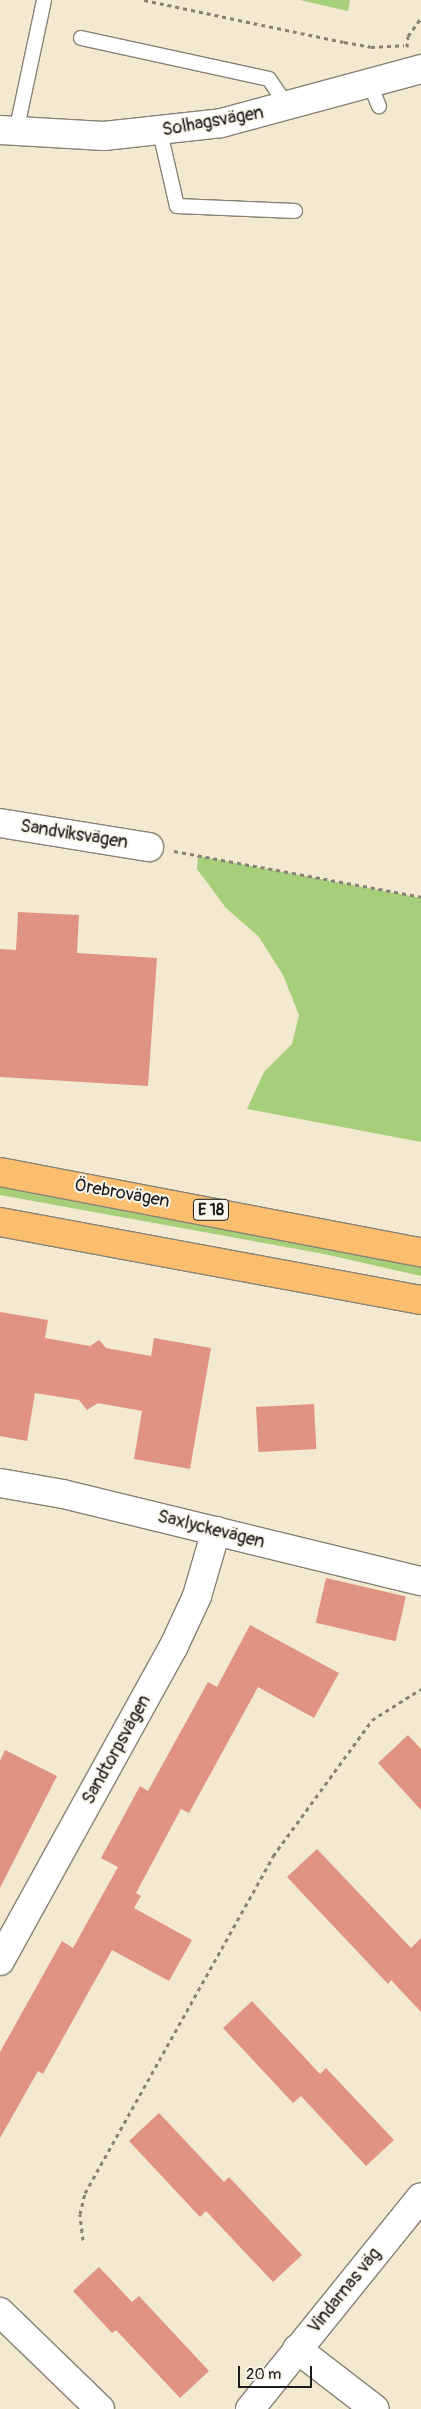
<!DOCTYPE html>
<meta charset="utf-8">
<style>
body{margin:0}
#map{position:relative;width:421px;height:2409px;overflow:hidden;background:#f2e9d0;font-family:Pangolin,sans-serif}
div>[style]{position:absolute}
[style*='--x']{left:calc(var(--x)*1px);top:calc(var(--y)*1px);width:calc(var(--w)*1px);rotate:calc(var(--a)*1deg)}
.green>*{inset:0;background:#a7cf79}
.building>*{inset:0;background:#e19381;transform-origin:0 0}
.path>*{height:3px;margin-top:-1.5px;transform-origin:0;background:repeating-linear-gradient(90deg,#878276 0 4px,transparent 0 8px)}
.roads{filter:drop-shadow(1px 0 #878276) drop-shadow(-1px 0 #878276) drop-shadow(0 1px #878276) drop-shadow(0 -1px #878276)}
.lane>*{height:14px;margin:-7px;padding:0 7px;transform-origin:7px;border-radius:7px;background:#fff}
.street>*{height:28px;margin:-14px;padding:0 14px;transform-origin:14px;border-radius:14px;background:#fff}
.highway>*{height:28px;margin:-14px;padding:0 14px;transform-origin:14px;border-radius:14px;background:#fbbe6e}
span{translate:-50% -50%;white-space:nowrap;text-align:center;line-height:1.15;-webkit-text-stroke:4px #fbf7ec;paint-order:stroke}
.shield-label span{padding:1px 4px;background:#fbf7ec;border:1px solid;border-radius:4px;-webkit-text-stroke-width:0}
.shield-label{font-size:16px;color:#1c1c1c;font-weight:700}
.street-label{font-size:18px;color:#1c1c1c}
.scale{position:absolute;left:238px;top:2366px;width:74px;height:22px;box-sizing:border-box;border:2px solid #1c1c1c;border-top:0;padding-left:6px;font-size:15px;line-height:18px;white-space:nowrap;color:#1c1c1c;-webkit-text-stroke:4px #fbf7ec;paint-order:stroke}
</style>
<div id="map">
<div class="green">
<i style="clip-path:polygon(300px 0,350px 0,348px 11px)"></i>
<i style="clip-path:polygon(198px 856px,421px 898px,421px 1142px,247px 1109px,264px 1072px,292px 1044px,299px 1015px,283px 975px,259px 937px,226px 908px,197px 869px)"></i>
<i style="clip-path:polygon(0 1182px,421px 1263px,421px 1276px,324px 1254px,0 1195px)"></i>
</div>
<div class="building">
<i style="clip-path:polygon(18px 912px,79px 915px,77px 953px,157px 958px,148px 1086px,0 1077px,0 949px,16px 950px)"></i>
<i style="clip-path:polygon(0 1312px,48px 1320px,45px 1338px,90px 1346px,99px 1340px,106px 1348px,151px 1356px,154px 1338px,211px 1348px,190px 1469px,134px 1459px,142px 1411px,98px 1403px,87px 1410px,79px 1400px,35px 1393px,27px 1441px,0 1436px)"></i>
<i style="left:314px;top:1404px;width:45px;height:58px;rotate:87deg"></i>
<i style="left:326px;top:1578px;width:82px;height:46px;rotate:13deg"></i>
<i style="clip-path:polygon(250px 1625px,339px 1673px,314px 1718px,258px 1687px,189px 1813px,181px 1809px,136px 1893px,141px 1896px,134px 1908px,192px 1940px,169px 1981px,112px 1950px,43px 2074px,38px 2071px,0 2138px,0 2052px,62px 1941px,73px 1948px,118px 1867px,101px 1858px,140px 1786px,148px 1791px,208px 1682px,217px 1687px)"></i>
<i style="clip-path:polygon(408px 1735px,421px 1749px,421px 1810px,378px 1763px)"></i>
<i style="clip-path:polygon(5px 1750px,57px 1776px,0 1888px,0 1761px)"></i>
<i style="clip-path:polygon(317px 1849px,411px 1948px,421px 1938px,421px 2012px,391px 1980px,388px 1984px,287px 1877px)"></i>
<i style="clip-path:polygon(252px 2001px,320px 2074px,326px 2068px,394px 2140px,366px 2166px,301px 2096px,293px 2103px,223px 2028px)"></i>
<i style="clip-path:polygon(159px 2113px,224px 2182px,229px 2177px,302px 2255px,273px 2282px,206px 2211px,200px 2217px,129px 2141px)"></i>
<i style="clip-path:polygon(99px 2267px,132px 2302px,139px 2296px,209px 2371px,180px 2398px,116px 2330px,112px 2333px,73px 2291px)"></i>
</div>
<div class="path">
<i style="--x:144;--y:0;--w:204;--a:11.9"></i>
<i style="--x:344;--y:42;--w:27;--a:10"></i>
<i style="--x:371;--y:47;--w:33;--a:-3"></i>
<i style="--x:407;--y:47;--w:11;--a:-85"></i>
<i style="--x:408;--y:36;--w:22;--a:-54"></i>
<i style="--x:174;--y:851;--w:251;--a:10.5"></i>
<i style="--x:83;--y:2240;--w:26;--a:-97"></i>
<i style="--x:80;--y:2214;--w:22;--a:-77"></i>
<i style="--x:85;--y:2193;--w:386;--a:-60.8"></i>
<i style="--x:273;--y:1856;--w:168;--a:-53.9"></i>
<i style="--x:372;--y:1720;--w:58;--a:-32.3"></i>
</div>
<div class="roads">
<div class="lane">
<i style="--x:81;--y:38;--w:192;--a:12.3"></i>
<i style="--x:269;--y:79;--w:34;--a:56"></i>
<i style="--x:370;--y:84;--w:24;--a:68"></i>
<i style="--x:16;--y:132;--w:135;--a:-78"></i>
<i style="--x:160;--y:132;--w:76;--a:77.1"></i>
<i style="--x:177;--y:206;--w:118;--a:2.4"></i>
</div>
<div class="street">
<i style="--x:0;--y:130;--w:104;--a:3.3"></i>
<i style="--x:104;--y:136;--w:118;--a:-6.3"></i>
<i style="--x:221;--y:123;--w:207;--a:-15.1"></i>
<i style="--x:0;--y:823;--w:151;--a:9.2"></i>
<i style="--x:0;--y:1483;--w:64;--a:9.9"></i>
<i style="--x:63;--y:1494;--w:368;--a:13.7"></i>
<i style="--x:0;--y:1961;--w:358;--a:-61.1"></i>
<i style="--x:173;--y:1648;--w:57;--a:-65.2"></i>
<i style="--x:197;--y:1596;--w:68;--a:-73.7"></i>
<i style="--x:0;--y:2312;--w:139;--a:44.1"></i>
<i style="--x:297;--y:2349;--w:98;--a:37.6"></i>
<i style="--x:250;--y:2409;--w:272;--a:-51.1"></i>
</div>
<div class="highway">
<i style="--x:0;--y:1172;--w:429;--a:10.8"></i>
<i style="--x:0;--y:1222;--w:428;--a:10.5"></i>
</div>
</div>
<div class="shield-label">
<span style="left:211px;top:1210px">E 18</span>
</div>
<div class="street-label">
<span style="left:213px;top:122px;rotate:-10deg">Solhagsvägen</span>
<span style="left:74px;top:835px;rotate:9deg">Sandviksvägen</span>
<span style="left:122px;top:1194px;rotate:10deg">Örebrovägen</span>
<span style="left:211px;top:1530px;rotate:14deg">Saxlyckevägen</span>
<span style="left:117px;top:1750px;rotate:-61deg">Sandtorpsvägen</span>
<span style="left:345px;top:2291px;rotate:-51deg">Vindarnas väg</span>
</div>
<div class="scale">20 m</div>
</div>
